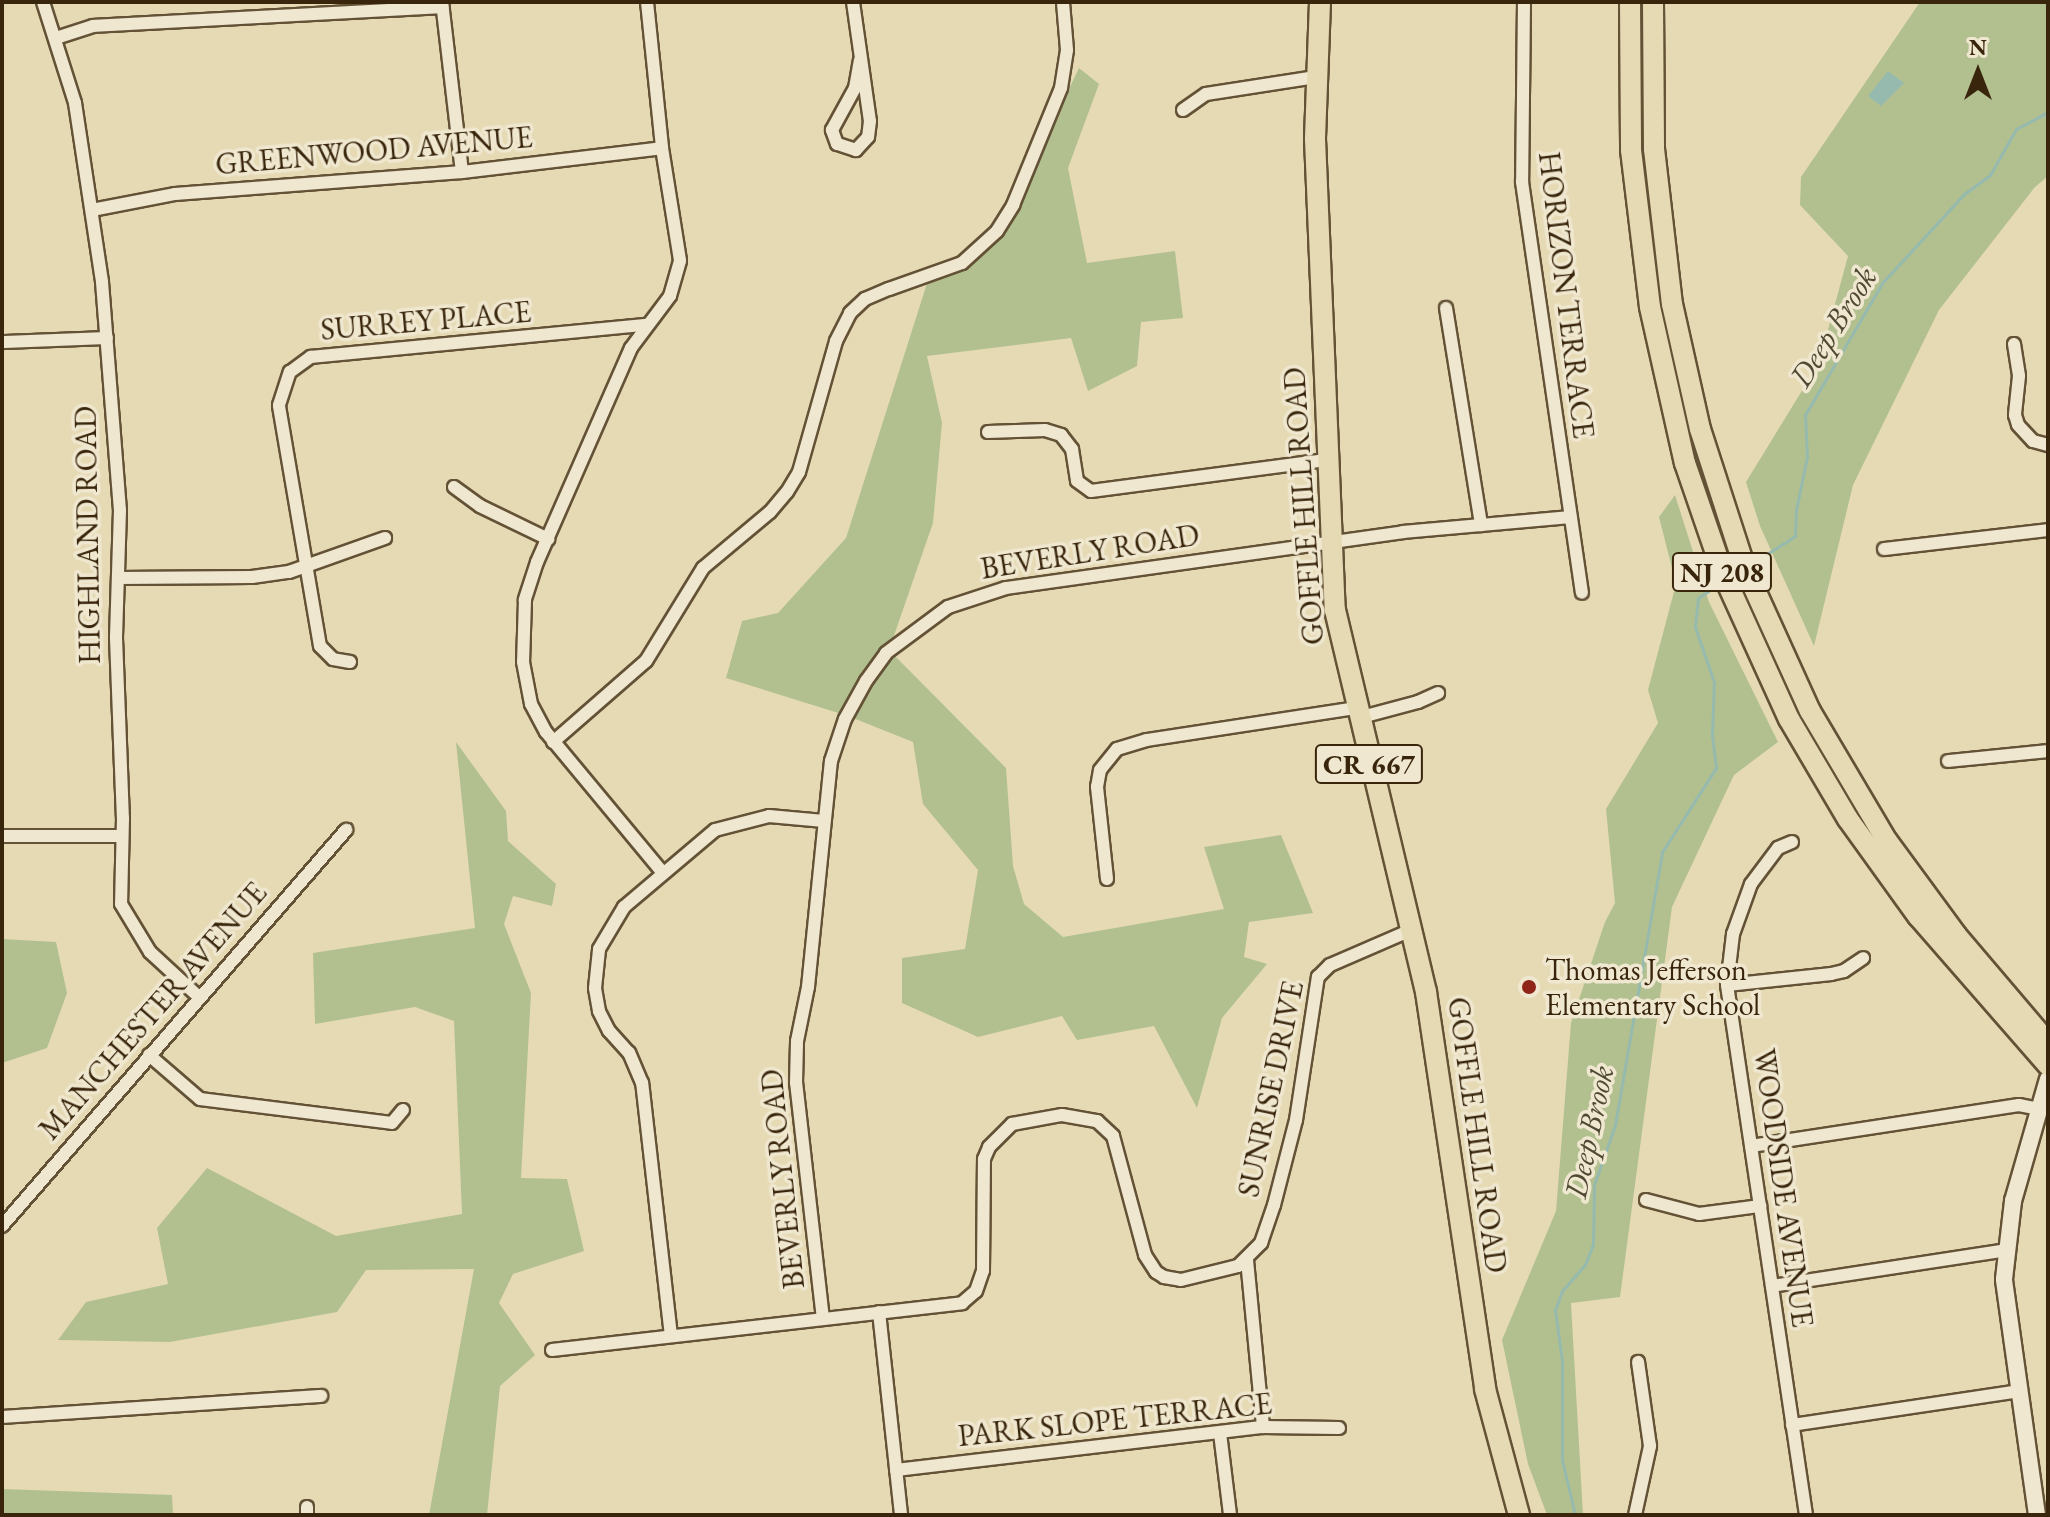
<!DOCTYPE html>
<style>
body{margin:0}
#map{position:relative;width:2050px;height:1517px;overflow:hidden;background:#e6dab5;font-family:"EB Garamond",serif}
div>[style]{position:absolute}
[style*='--x']{left:calc(var(--x)*1px);top:calc(var(--y)*1px);width:calc(var(--w)*1px);rotate:calc(var(--a)*1deg)}
.green>*{inset:0;background:#b2c090}
.water>*{inset:0;background:#96baae}
.stream>*{height:3px;margin:-1.5px;padding:0 1.5px;transform-origin:1.5px;border-radius:1.5px;background:#96baae}
.roads{filter:drop-shadow(2px 0 #645236) drop-shadow(-2px 0 #645236) drop-shadow(0 2px #645236) drop-shadow(0 -2px #645236)}
.minor>*{height:12px;margin:-6px;padding:0 6px;transform-origin:6px;border-radius:6px;background:#efe7cf}
.tertiary>*{height:16px;margin:-8px;padding:0 8px;transform-origin:8px;border-radius:8px;background:#efe7cf}
.primary>*{height:20px;margin:-10px;padding:0 10px;transform-origin:10px;border-radius:10px;background:#e6dab5}
.trunk>*{height:20px;margin:-10px;padding:0 10px;transform-origin:10px;border-radius:10px;background:#e6dab5}
.dots>*{width:22px;height:22px;translate:-50% -50%;box-sizing:border-box;border:4px solid #efe7cf;border-radius:50%}
span{translate:-50% -50%;white-space:nowrap;text-align:center;line-height:1.15;-webkit-text-stroke:7px #efe7cf;paint-order:stroke}
.shield-label span{padding:2px 6px;background:#efe7cf;border:2px solid;border-radius:6px;-webkit-text-stroke-width:0}
.shield-label{font-size:28px;color:#38250b;font-weight:700}
.street-label{font-size:30px;color:#38250b}
.poi-label{font-size:30px;color:#38250b}
.left{translate:0 -50%;text-align:left}
.water-label{font-size:32px;color:#504a34;font-style:italic}
.frame{position:absolute;inset:0;border:4px solid #38250b;pointer-events:none}
.north{position:absolute;left:1938px;top:32px;width:80px;height:80px;-webkit-text-stroke:6px #efe7cf;paint-order:stroke;rotate:0deg;font-size:22px;font-weight:700;line-height:32px;text-align:center;color:#38250b}
.north::after{content:'';display:block;margin:auto;width:28px;height:36px;background:#38250b;clip-path:polygon(50% 0,100% 100%,50% 72%,0 100%)}
</style>
<div id="map">
<div class="green">
<i style="clip-path:polygon(1920px 2px,2048px 2px,2048px 176px,2035px 187px,1939px 310px,1853px 485px,1814px 646px,1760px 526px,1746px 482px,1819px 363px,1848px 256px,1800px 205px,1801px 177px)"></i>
<i style="clip-path:polygon(1079px 68px,1099px 84px,1068px 168px,1087px 263px,1175px 251px,1183px 318px,1141px 322px,1137px 366px,1088px 391px,1071px 338px,927px 356px,942px 423px,933px 523px,889px 650px,1006px 768px,1013px 866px,1024px 904px,1063px 937px,1224px 909px,1204px 847px,1281px 835px,1313px 913px,1249px 922px,1244px 957px,1267px 964px,1222px 1018px,1197px 1108px,1154px 1026px,1077px 1040px,1062px 1016px,978px 1037px,902px 1003px,902px 958px,965px 949px,978px 870px,923px 804px,913px 742px,848px 716px,726px 678px,742px 621px,778px 613px,846px 538px,929px 277px,1006px 220px)"></i>
<i style="clip-path:polygon(1675px 495px,1709px 602px,1778px 742px,1734px 775px,1672px 907px,1620px 1297px,1571px 1303px,1583px 1515px,1547px 1515px,1528px 1464px,1502px 1340px,1556px 1211px,1571px 1023px,1605px 922px,1615px 903px,1606px 809px,1658px 723px,1648px 690px,1676px 584px,1659px 517px)"></i>
<i style="clip-path:polygon(456px 742px,506px 811px,508px 841px,556px 884px,552px 906px,513px 896px,504px 924px,531px 993px,521px 1178px,567px 1179px,584px 1251px,513px 1274px,499px 1303px,535px 1355px,500px 1386px,487px 1515px,429px 1515px,474px 1269px,366px 1270px,337px 1312px,170px 1342px,58px 1340px,86px 1302px,168px 1284px,157px 1228px,207px 1168px,336px 1236px,462px 1214px,454px 1021px,415px 1007px,315px 1024px,313px 953px,475px 928px)"></i>
<i style="clip-path:polygon(2px 939px,56px 942px,67px 993px,47px 1048px,2px 1063px)"></i>
<i style="clip-path:polygon(2px 1489px,172px 1495px,173px 1515px,2px 1515px)"></i>
</div>
<div class="water">
<i style="clip-path:polygon(1888px 71px,1904px 83px,1881px 106px,1868px 96px)"></i>
</div>
<div class="stream">
<i style="--x:1756;--y:561;--w:46;--a:-32.7"></i>
<i style="--x:1795;--y:536;--w:26;--a:-88"></i>
<i style="--x:1796;--y:510;--w:54;--a:-78.3"></i>
<i style="--x:1807;--y:457;--w:42;--a:-92.7"></i>
<i style="--x:1805;--y:415;--w:153;--a:-59.7"></i>
<i style="--x:1882;--y:283;--w:121;--a:-47.3"></i>
<i style="--x:1964;--y:194;--w:32;--a:-36"></i>
<i style="--x:1990;--y:175;--w:53;--a:-60.5"></i>
<i style="--x:2016;--y:129;--w:36;--a:-28"></i>
<i style="--x:1575;--y:1515;--w:57;--a:-103.3"></i>
<i style="--x:1562;--y:1460;--w:99;--a:-90"></i>
<i style="--x:1562;--y:1361;--w:51;--a:-97.8"></i>
<i style="--x:1555;--y:1310;--w:20;--a:-70"></i>
<i style="--x:1562;--y:1291;--w:35;--a:-49"></i>
<i style="--x:1585;--y:1265;--w:22;--a:-69"></i>
<i style="--x:1593;--y:1244;--w:59;--a:-89"></i>
<i style="--x:1594;--y:1185;--w:64;--a:-70.7"></i>
<i style="--x:1615;--y:1125;--w:277;--a:-80.2"></i>
<i style="--x:1662;--y:852;--w:100;--a:-57.3"></i>
<i style="--x:1716;--y:768;--w:35;--a:-97"></i>
<i style="--x:1712;--y:733;--w:51;--a:-87.8"></i>
<i style="--x:1714;--y:682;--w:58;--a:-109.1"></i>
<i style="--x:1695;--y:627;--w:29;--a:-84"></i>
<i style="--x:1698;--y:598;--w:22;--a:-34"></i>
</div>
<div class="roads">
<div class="minor">
<i style="--x:43;--y:2;--w:106;--a:72.4"></i>
<i style="--x:75;--y:103;--w:181;--a:81.4"></i>
<i style="--x:102;--y:282;--w:229;--a:85.5"></i>
<i style="--x:120;--y:510;--w:128;--a:91.8"></i>
<i style="--x:116;--y:638;--w:180;--a:87.8"></i>
<i style="--x:123;--y:818;--w:86;--a:91.3"></i>
<i style="--x:121;--y:904;--w:56;--a:58.9"></i>
<i style="--x:150;--y:952;--w:67;--a:42.6"></i>
<i style="--x:442;--y:2;--w:171;--a:83.3"></i>
<i style="--x:647;--y:2;--w:147;--a:84.1"></i>
<i style="--x:662;--y:148;--w:114;--a:80.9"></i>
<i style="--x:680;--y:261;--w:36;--a:106"></i>
<i style="--x:670;--y:296;--w:65;--a:126.9"></i>
<i style="--x:631;--y:348;--w:234;--a:113.7"></i>
<i style="--x:537;--y:562;--w:40;--a:108"></i>
<i style="--x:525;--y:600;--w:62;--a:91.8"></i>
<i style="--x:523;--y:662;--w:43;--a:79.2"></i>
<i style="--x:531;--y:704;--w:32;--a:62"></i>
<i style="--x:546;--y:732;--w:183;--a:50.3"></i>
<i style="--x:853;--y:2;--w:120;--a:81.9"></i>
<i style="--x:870;--y:121;--w:16;--a:97"></i>
<i style="--x:868;--y:137;--w:18;--a:133"></i>
<i style="--x:856;--y:150;--w:20;--a:-162"></i>
<i style="--x:837;--y:144;--w:15;--a:-110"></i>
<i style="--x:832;--y:130;--w:48;--a:-61.3"></i>
<i style="--x:855;--y:88;--w:28;--a:-80"></i>
<i style="--x:1524;--y:2;--w:180;--a:90.6"></i>
<i style="--x:1522;--y:182;--w:415;--a:81.7"></i>
<i style="--x:56;--y:38;--w:39;--a:-18"></i>
<i style="--x:93;--y:26;--w:350;--a:-3.1"></i>
<i style="--x:1183;--y:110;--w:28;--a:-35"></i>
<i style="--x:1206;--y:94;--w:111;--a:-8.8"></i>
<i style="--x:92;--y:210;--w:85;--a:-10.9"></i>
<i style="--x:175;--y:194;--w:288;--a:-4.4"></i>
<i style="--x:462;--y:172;--w:201;--a:-6.8"></i>
<i style="--x:1446;--y:308;--w:220;--a:80.8"></i>
<i style="--x:2;--y:342;--w:105;--a:-2.2"></i>
<i style="--x:2014;--y:344;--w:32;--a:81"></i>
<i style="--x:2019;--y:376;--w:39;--a:96"></i>
<i style="--x:2015;--y:415;--w:10;--a:73"></i>
<i style="--x:2018;--y:425;--w:22;--a:47"></i>
<i style="--x:2033;--y:441;--w:16;--a:15"></i>
<i style="--x:988;--y:432;--w:57;--a:-2"></i>
<i style="--x:1045;--y:430;--w:17;--a:17"></i>
<i style="--x:1061;--y:435;--w:18;--a:52"></i>
<i style="--x:1072;--y:449;--w:32;--a:81"></i>
<i style="--x:1077;--y:481;--w:17;--a:36"></i>
<i style="--x:1091;--y:491;--w:239;--a:-7.5"></i>
<i style="--x:454;--y:487;--w:32;--a:36"></i>
<i style="--x:480;--y:506;--w:76;--a:25.9"></i>
<i style="--x:1884;--y:549;--w:165;--a:-6.6"></i>
<i style="--x:118;--y:578;--w:134;--a:-0.4"></i>
<i style="--x:252;--y:577;--w:37;--a:-8"></i>
<i style="--x:289;--y:572;--w:102;--a:-19.5"></i>
<i style="--x:350;--y:662;--w:17;--a:-170"></i>
<i style="--x:333;--y:659;--w:18;--a:-135"></i>
<i style="--x:320;--y:646;--w:244;--a:-99.7"></i>
<i style="--x:279;--y:405;--w:35;--a:-72"></i>
<i style="--x:290;--y:372;--w:26;--a:-36"></i>
<i style="--x:311;--y:357;--w:337;--a:-5.5"></i>
<i style="--x:1358;--y:718;--w:62;--a:-14.9"></i>
<i style="--x:1418;--y:702;--w:22;--a:-24"></i>
<i style="--x:553;--y:742;--w:123;--a:-41.1"></i>
<i style="--x:646;--y:661;--w:109;--a:-58.5"></i>
<i style="--x:703;--y:568;--w:87;--a:-39.9"></i>
<i style="--x:770;--y:512;--w:26;--a:-50"></i>
<i style="--x:787;--y:492;--w:23;--a:-59"></i>
<i style="--x:799;--y:472;--w:136;--a:-74.2"></i>
<i style="--x:836;--y:341;--w:31;--a:-63"></i>
<i style="--x:850;--y:313;--w:21;--a:-43"></i>
<i style="--x:865;--y:299;--w:26;--a:-23"></i>
<i style="--x:889;--y:289;--w:77;--a:-19.6"></i>
<i style="--x:962;--y:263;--w:47;--a:-42.4"></i>
<i style="--x:997;--y:231;--w:31;--a:-58"></i>
<i style="--x:1013;--y:205;--w:126;--a:-67.7"></i>
<i style="--x:1061;--y:88;--w:38;--a:-81"></i>
<i style="--x:1067;--y:50;--w:48;--a:-94.8"></i>
<i style="--x:1948;--y:761;--w:100;--a:-5.7"></i>
<i style="--x:2;--y:836;--w:120;--a:0"></i>
<i style="--x:1792;--y:842;--w:15;--a:157"></i>
<i style="--x:1778;--y:848;--w:45;--a:126.9"></i>
<i style="--x:1751;--y:884;--w:53;--a:109.8"></i>
<i style="--x:1733;--y:934;--w:51;--a:96.7"></i>
<i style="--x:1727;--y:985;--w:536;--a:81.52"></i>
<i style="--x:1107;--y:879;--w:93;--a:-96.2"></i>
<i style="--x:1097;--y:787;--w:17;--a:-80"></i>
<i style="--x:1100;--y:770;--w:27;--a:-51"></i>
<i style="--x:1117;--y:749;--w:31;--a:-17"></i>
<i style="--x:1147;--y:740;--w:211;--a:-8.7"></i>
<i style="--x:1727;--y:985;--w:105;--a:-6"></i>
<i style="--x:1831;--y:974;--w:13;--a:-13"></i>
<i style="--x:1844;--y:971;--w:23;--a:-34"></i>
<i style="--x:149;--y:1055;--w:67;--a:40.8"></i>
<i style="--x:200;--y:1099;--w:193;--a:7.1"></i>
<i style="--x:392;--y:1123;--w:17;--a:-50"></i>
<i style="--x:1751;--y:1146;--w:271;--a:-8.7"></i>
<i style="--x:2019;--y:1105;--w:20;--a:11"></i>
<i style="--x:1646;--y:1200;--w:55;--a:14.8"></i>
<i style="--x:1699;--y:1214;--w:62;--a:-7.5"></i>
<i style="--x:2;--y:1226;--w:525;--a:-49.02"></i>
<i style="--x:1247;--y:1260;--w:168;--a:84.5"></i>
<i style="--x:1772;--y:1286;--w:237;--a:-8.7"></i>
<i style="--x:879;--y:1312;--w:204;--a:83.8"></i>
<i style="--x:823;--y:1319;--w:238;--a:-96.5"></i>
<i style="--x:796;--y:1083;--w:42;--a:-88.6"></i>
<i style="--x:797;--y:1041;--w:55;--a:-78.5"></i>
<i style="--x:808;--y:987;--w:227;--a:-84.2"></i>
<i style="--x:831;--y:761;--w:44;--a:-71.6"></i>
<i style="--x:845;--y:719;--w:43;--a:-61.1"></i>
<i style="--x:866;--y:681;--w:34;--a:-54"></i>
<i style="--x:886;--y:653;--w:77;--a:-36.6"></i>
<i style="--x:948;--y:607;--w:61;--a:-18.1"></i>
<i style="--x:1006;--y:588;--w:401;--a:-8"></i>
<i style="--x:1403;--y:532;--w:168;--a:-5.1"></i>
<i style="--x:671;--y:1336;--w:255;--a:-96.5"></i>
<i style="--x:642;--y:1083;--w:33;--a:-113"></i>
<i style="--x:629;--y:1053;--w:30;--a:-132"></i>
<i style="--x:609;--y:1031;--w:22;--a:-117"></i>
<i style="--x:599;--y:1011;--w:23;--a:-100"></i>
<i style="--x:595;--y:988;--w:39;--a:-84"></i>
<i style="--x:599;--y:949;--w:49;--a:-59.2"></i>
<i style="--x:624;--y:907;--w:119;--a:-40.2"></i>
<i style="--x:715;--y:830;--w:56;--a:-14.5"></i>
<i style="--x:769;--y:816;--w:55;--a:5.2"></i>
<i style="--x:552;--y:1350;--w:413;--a:-6.5"></i>
<i style="--x:962;--y:1303;--w:18;--a:-41"></i>
<i style="--x:976;--y:1291;--w:21;--a:-71"></i>
<i style="--x:983;--y:1271;--w:112;--a:-89.5"></i>
<i style="--x:984;--y:1159;--w:13;--a:-67"></i>
<i style="--x:989;--y:1147;--w:33;--a:-45"></i>
<i style="--x:1012;--y:1124;--w:51;--a:-10.2"></i>
<i style="--x:1062;--y:1115;--w:36;--a:10"></i>
<i style="--x:1097;--y:1121;--w:22;--a:43"></i>
<i style="--x:1113;--y:1136;--w:123;--a:74.9"></i>
<i style="--x:1145;--y:1255;--w:20;--a:57"></i>
<i style="--x:1156;--y:1272;--w:9;--a:32"></i>
<i style="--x:1164;--y:1277;--w:17;--a:10"></i>
<i style="--x:1181;--y:1280;--w:59;--a:-13.8"></i>
<i style="--x:1238;--y:1266;--w:33;--a:-45"></i>
<i style="--x:1261;--y:1243;--w:40;--a:-71.1"></i>
<i style="--x:1274;--y:1205;--w:88;--a:-75.5"></i>
<i style="--x:1296;--y:1120;--w:145;--a:-81.3"></i>
<i style="--x:1318;--y:977;--w:17;--a:-45"></i>
<i style="--x:1330;--y:965;--w:88;--a:-23.4"></i>
<i style="--x:2;--y:1417;--w:320;--a:-3.8"></i>
<i style="--x:1792;--y:1425;--w:231;--a:-8.5"></i>
<i style="--x:1220;--y:1433;--w:83;--a:83"></i>
<i style="--x:896;--y:1470;--w:370;--a:-6.7"></i>
<i style="--x:1263;--y:1427;--w:76;--a:0.8"></i>
<i style="--x:307;--y:1515;--w:8;--a:-90"></i>
<i style="--x:1635;--y:1515;--w:71;--a:-77.7"></i>
<i style="--x:1650;--y:1446;--w:85;--a:-98.1"></i>
</div>
<div class="tertiary">
<i style="--x:2037;--y:1515;--w:238;--a:-98"></i>
<i style="--x:2004;--y:1279;--w:79;--a:-83.4"></i>
<i style="--x:2013;--y:1201;--w:127;--a:-74"></i>
</div>
<div class="primary">
<i style="--x:1320;--y:2;--w:137;--a:92.1"></i>
<i style="--x:1315;--y:139;--w:471;--a:87.6"></i>
<i style="--x:1335;--y:610;--w:393;--a:76.6"></i>
<i style="--x:1426;--y:992;--w:401;--a:81.5"></i>
<i style="--x:1485;--y:1389;--w:131;--a:74.9"></i>
</div>
<div class="trunk">
<i style="--x:1630;--y:2;--w:148;--a:89.6"></i>
<i style="--x:1631;--y:150;--w:158;--a:83.1"></i>
<i style="--x:1650;--y:307;--w:160;--a:77.4"></i>
<i style="--x:1685;--y:463;--w:120;--a:71"></i>
<i style="--x:1724;--y:576;--w:157;--a:65.6"></i>
<i style="--x:1789;--y:719;--w:116;--a:59.5"></i>
<i style="--x:1848;--y:819;--w:120;--a:54.2"></i>
<i style="--x:1918;--y:916;--w:198;--a:48.9"></i>
<i style="--x:1653;--y:2;--w:147;--a:89.6"></i>
<i style="--x:1654;--y:149;--w:156;--a:83.4"></i>
<i style="--x:1672;--y:304;--w:128;--a:77.4"></i>
<i style="--x:1700;--y:429;--w:146;--a:72.1"></i>
<i style="--x:1745;--y:568;--w:157;--a:65.6"></i>
<i style="--x:1810;--y:711;--w:151;--a:59.4"></i>
<i style="--x:1887;--y:841;--w:117;--a:53.7"></i>
<i style="--x:1956;--y:935;--w:142;--a:49.6"></i>
</div>
</div>
<div class="dots">
<i style="left:1529px;top:987px;background:#8f2418"></i>
</div>
<div class="shield-label">
<span style="left:1722px;top:572px">NJ 208</span>
<span style="left:1369px;top:764px">CR 667</span>
</div>
<div class="street-label">
<span style="left:374px;top:151px;rotate:-5deg">GREENWOOD AVENUE</span>
<span style="left:1566px;top:295px;rotate:83deg">HORIZON TERRACE</span>
<span style="left:426px;top:321px;rotate:-5deg">SURREY PLACE</span>
<span style="left:1304px;top:506px;rotate:-94deg">GOFFLE HILL ROAD</span>
<span style="left:88px;top:535px;rotate:-91deg">HIGHLAND ROAD</span>
<span style="left:1090px;top:552px;rotate:-9deg">BEVERLY ROAD</span>
<span style="left:153px;top:1011px;rotate:-49deg">MANCHESTER AVENUE</span>
<span style="left:1271px;top:1089px;rotate:-78deg">SUNRISE DRIVE</span>
<span style="left:1477px;top:1135px;rotate:82deg">GOFFLE HILL ROAD</span>
<span style="left:783px;top:1179px;rotate:-96deg">BEVERLY ROAD</span>
<span style="left:1783px;top:1188px;rotate:82deg">WOODSIDE AVENUE</span>
<span style="left:1115px;top:1420px;rotate:-6deg">PARK SLOPE TERRACE</span>
</div>
<div class="poi-label">
<span class="left" style="left:1545px;top:987px">Thomas Jefferson<br>Elementary School</span>
</div>
<div class="water-label">
<span style="left:1833px;top:327px;rotate:-58deg">Deep Brook</span>
<span style="left:1589px;top:1132px;rotate:-78deg">Deep Brook</span>
</div>
<div class="frame"></div>
<div class="north">N</div>
</div>
